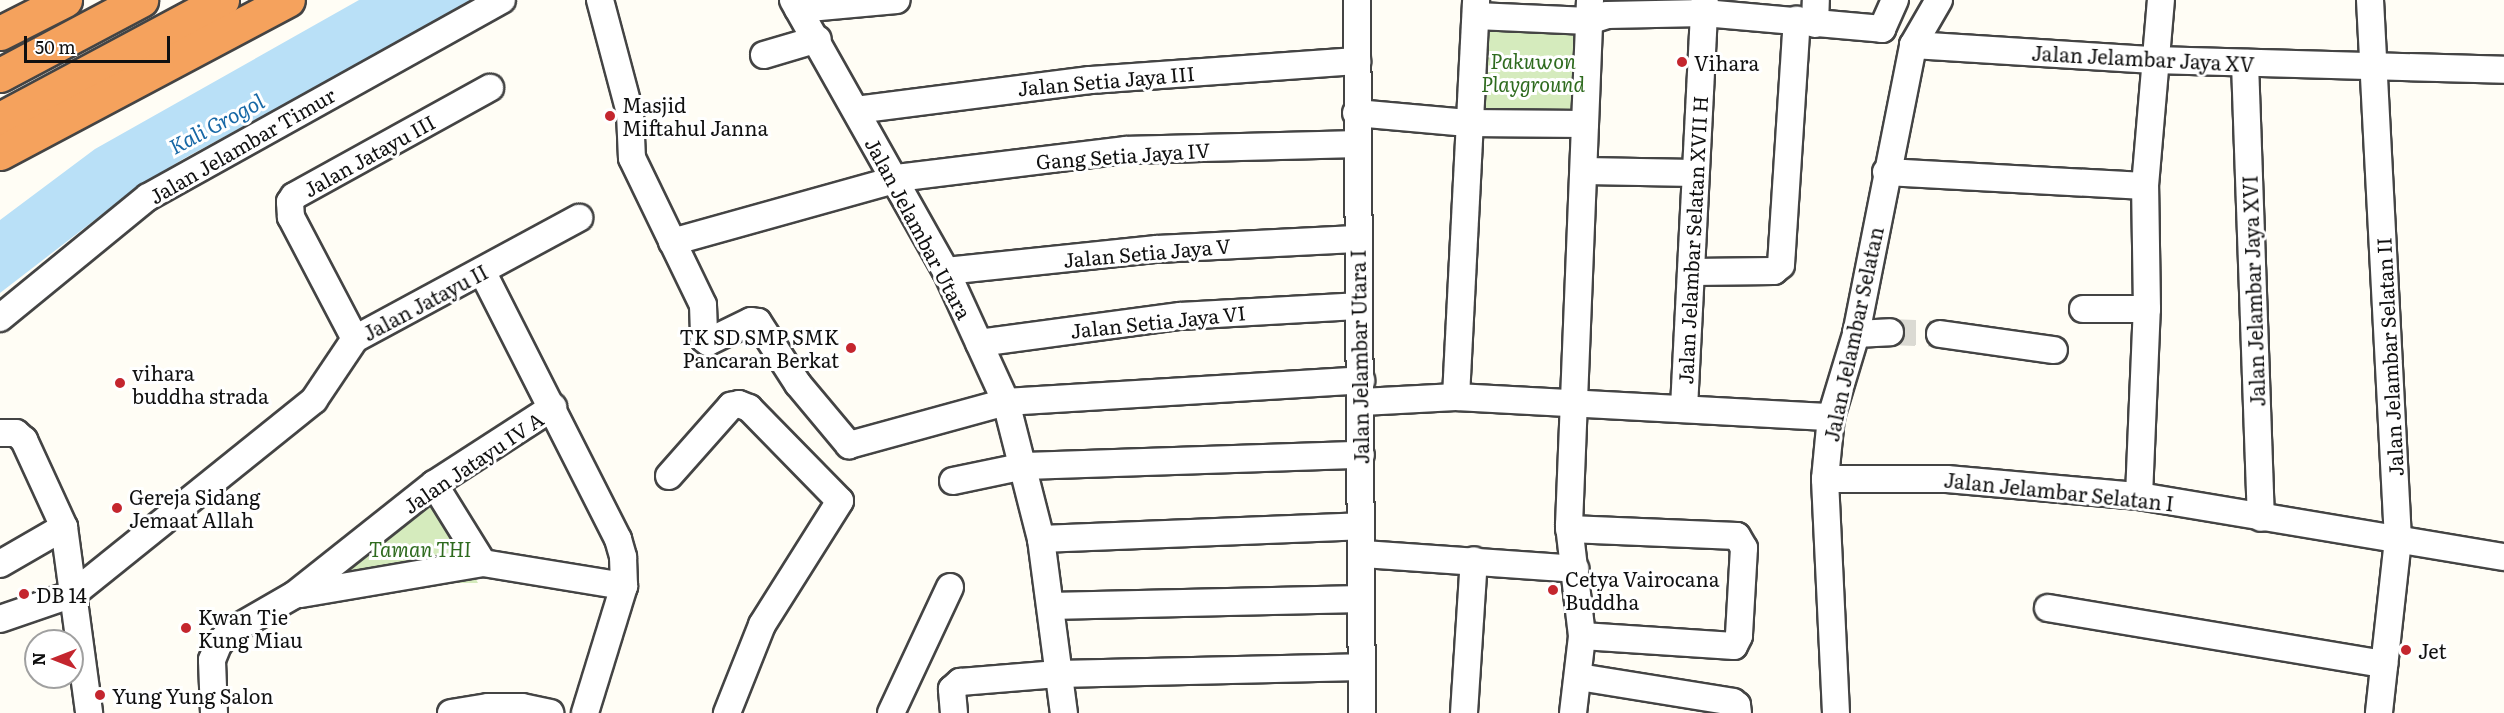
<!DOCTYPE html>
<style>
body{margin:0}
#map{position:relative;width:2504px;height:713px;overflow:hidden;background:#fffdf5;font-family:Literata,serif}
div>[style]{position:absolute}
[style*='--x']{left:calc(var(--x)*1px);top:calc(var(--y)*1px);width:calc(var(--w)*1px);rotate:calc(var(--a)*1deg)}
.green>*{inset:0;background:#d5ebbd;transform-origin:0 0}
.water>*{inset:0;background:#b9e0f7}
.minor-tunnel>*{height:26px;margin-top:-13px;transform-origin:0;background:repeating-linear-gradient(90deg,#dbdad3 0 26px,transparent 0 39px)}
.roads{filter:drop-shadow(2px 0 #444) drop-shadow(-2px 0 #444) drop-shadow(0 2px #444) drop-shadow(0 -2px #444)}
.minor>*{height:26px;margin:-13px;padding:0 13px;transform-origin:13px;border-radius:13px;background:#fff}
.highway>*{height:33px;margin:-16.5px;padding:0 16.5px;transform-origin:16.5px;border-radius:16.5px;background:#f5a25d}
.dots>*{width:16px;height:16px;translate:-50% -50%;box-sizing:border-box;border:3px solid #fff;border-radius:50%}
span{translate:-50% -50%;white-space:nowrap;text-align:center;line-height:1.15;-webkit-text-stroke:6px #fff;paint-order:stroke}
.street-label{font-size:20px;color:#111}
.park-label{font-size:20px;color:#2f6b1f;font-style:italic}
.poi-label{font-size:20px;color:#111}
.left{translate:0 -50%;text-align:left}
.right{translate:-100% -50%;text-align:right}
.water-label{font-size:21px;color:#1768a6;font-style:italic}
.north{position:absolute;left:24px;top:629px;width:60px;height:60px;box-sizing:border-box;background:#fff;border:2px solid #a0a0a0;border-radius:50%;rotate:270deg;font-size:16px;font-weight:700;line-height:24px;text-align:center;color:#111}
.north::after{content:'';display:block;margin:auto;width:21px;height:27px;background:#c4262e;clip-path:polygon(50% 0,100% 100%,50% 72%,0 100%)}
.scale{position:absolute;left:24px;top:36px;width:146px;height:27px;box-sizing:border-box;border:3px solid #111;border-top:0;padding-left:8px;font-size:18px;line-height:21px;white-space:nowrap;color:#111;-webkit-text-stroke:4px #fff;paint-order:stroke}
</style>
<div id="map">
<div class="green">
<i style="left:1476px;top:16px;width:113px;height:107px;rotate:3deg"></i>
<i style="clip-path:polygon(429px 494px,478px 583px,323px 583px)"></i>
</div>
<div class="water">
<i style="clip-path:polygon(359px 0,476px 0,183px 159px,131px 192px,0 293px,0 220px,95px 149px)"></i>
</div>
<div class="minor-tunnel">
<i style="--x:1890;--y:332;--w:50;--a:2.3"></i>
</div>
<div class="roads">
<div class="minor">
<i style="--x:600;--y:0;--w:117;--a:75.1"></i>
<i style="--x:630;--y:113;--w:45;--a:87.5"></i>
<i style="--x:632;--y:158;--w:163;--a:64.2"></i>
<i style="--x:703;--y:305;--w:34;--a:88"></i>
<i style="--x:704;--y:339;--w:5;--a:37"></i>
<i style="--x:708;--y:342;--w:48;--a:-26"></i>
<i style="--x:751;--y:321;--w:7;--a:8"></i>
<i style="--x:758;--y:322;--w:74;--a:57.2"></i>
<i style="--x:798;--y:384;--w:80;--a:50.1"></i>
<i style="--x:849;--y:445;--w:163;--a:-15.3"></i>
<i style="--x:1006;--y:402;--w:356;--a:-3.5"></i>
<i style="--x:793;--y:0;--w:311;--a:60.6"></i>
<i style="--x:946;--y:271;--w:144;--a:65.4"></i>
<i style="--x:1006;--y:402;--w:141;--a:75.7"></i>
<i style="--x:1041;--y:539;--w:176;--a:82.5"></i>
<i style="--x:1357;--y:0;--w:713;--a:89.6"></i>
<i style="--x:2370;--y:0;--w:541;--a:87.03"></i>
<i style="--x:2398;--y:540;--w:174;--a:96.3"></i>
<i style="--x:798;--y:9;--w:99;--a:-5.2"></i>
<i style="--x:1476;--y:16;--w:113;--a:2.5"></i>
<i style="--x:1589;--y:21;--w:19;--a:-18"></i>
<i style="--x:1607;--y:15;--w:97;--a:-1.2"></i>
<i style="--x:1704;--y:13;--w:179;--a:5.1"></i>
<i style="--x:1882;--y:29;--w:32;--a:-66"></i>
<i style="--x:1815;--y:24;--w:24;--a:-88"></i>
<i style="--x:1913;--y:45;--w:241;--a:3.6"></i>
<i style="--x:2154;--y:60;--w:350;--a:1.6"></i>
<i style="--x:764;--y:55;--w:56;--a:-16.5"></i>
<i style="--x:2245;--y:63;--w:455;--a:88"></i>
<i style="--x:856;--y:110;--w:236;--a:-7.3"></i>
<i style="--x:1090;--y:80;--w:268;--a:-4.1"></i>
<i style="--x:1356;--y:113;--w:112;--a:5.1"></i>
<i style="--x:1468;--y:123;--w:117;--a:0.5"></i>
<i style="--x:1585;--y:171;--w:110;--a:1"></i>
<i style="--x:1886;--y:172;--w:259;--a:3.1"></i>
<i style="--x:672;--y:242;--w:242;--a:-15.6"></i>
<i style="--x:905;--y:177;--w:223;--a:-7"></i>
<i style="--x:1126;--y:150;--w:230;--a:-1.5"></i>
<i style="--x:482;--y:271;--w:301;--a:63.1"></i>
<i style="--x:618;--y:539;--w:19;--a:74"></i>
<i style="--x:623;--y:557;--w:29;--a:88"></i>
<i style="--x:624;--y:586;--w:133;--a:107.1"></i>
<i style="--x:946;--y:271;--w:212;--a:-6"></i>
<i style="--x:1157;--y:249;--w:199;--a:-2.9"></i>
<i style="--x:1692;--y:272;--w:82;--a:-0.7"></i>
<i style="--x:1774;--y:271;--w:9;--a:-41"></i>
<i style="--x:1781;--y:265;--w:246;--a:-86.3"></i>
<i style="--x:2083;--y:309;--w:64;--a:0"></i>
<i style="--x:0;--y:318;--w:191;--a:-39.3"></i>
<i style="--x:148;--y:197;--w:405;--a:-29.1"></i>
<i style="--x:1856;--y:334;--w:34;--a:-3"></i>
<i style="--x:1940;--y:334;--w:115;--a:8"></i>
<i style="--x:355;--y:339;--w:138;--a:-117.7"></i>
<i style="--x:291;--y:217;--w:15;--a:-94"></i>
<i style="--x:290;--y:202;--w:7;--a:-56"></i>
<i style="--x:294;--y:196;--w:224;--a:-28.9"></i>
<i style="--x:979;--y:343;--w:203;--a:-7.7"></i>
<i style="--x:1180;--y:316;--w:177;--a:-3.2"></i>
<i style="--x:1456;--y:397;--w:398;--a:-87.1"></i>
<i style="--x:1362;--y:402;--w:94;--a:-3"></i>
<i style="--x:1456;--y:397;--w:376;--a:3.1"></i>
<i style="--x:1684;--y:408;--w:409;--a:-87.1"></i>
<i style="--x:0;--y:433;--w:16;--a:0"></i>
<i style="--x:16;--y:433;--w:11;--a:41"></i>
<i style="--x:24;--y:440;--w:96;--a:65.3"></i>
<i style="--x:64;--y:527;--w:188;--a:82.3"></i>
<i style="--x:669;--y:476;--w:94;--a:-48.5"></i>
<i style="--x:731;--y:406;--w:8;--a:-14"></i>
<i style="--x:739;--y:404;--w:11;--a:22"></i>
<i style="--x:749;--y:408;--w:130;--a:45.6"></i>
<i style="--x:840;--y:501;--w:146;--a:122.2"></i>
<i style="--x:762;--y:625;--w:95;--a:111.7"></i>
<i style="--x:1825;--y:479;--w:122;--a:0"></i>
<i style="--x:1947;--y:479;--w:193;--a:5.1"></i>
<i style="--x:2139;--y:496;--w:370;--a:9.5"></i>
<i style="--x:953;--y:481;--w:74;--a:-11.8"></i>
<i style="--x:1025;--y:466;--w:336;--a:-1.9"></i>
<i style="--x:434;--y:484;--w:93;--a:58.2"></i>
<i style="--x:2139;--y:496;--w:187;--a:-87.6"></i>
<i style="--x:2147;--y:309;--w:123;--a:-90.9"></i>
<i style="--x:2145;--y:186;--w:187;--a:-85.1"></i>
<i style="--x:1569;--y:529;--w:168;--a:2.4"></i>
<i style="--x:1737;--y:536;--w:14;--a:60"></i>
<i style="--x:1744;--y:548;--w:88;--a:93.3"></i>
<i style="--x:1739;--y:636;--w:11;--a:117"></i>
<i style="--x:1734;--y:646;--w:152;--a:-176.2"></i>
<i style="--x:1041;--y:539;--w:319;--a:-2.3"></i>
<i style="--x:1362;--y:554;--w:214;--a:4"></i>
<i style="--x:0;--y:564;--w:74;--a:-30"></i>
<i style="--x:301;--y:594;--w:185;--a:-9.7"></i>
<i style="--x:483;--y:563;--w:143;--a:9.3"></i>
<i style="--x:1051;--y:606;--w:309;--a:-1.3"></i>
<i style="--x:2048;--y:608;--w:341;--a:9.5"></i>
<i style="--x:0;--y:619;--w:77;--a:-18.9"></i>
<i style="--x:73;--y:594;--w:309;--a:-38.8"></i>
<i style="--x:314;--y:400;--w:73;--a:-56.1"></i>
<i style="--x:355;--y:339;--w:255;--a:-28.4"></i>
<i style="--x:1579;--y:677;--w:156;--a:9.2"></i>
<i style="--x:1733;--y:702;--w:5;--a:37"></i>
<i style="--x:1737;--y:705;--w:8;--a:83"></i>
<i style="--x:214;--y:713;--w:53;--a:-92.2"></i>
<i style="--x:212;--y:660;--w:16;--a:-68"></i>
<i style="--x:218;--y:645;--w:16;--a:-50"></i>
<i style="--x:228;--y:633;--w:76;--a:-29.9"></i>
<i style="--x:294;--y:595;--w:179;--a:-38.4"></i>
<i style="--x:434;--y:484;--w:142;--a:-32.9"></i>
<i style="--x:451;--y:713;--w:37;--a:-9"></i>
<i style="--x:488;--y:707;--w:34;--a:0"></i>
<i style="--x:522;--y:707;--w:29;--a:12"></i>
<i style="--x:891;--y:713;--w:139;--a:-64.9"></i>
<i style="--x:954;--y:713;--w:24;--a:-95"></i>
<i style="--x:952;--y:689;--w:11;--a:-41"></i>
<i style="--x:960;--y:682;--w:98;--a:-4.7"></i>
<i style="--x:1058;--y:674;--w:303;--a:-1.3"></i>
<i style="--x:1464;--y:713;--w:153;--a:-86.3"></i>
<i style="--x:1573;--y:713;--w:78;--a:-83.3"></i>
<i style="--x:1582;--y:636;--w:112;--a:-96.7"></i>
<i style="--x:1569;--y:525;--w:525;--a:-87.71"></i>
<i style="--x:1836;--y:713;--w:234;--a:-92.7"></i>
<i style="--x:1825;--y:479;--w:62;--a:-84.5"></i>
<i style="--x:1831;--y:417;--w:87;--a:-73.2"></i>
<i style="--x:1856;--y:334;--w:295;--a:-78.8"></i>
<i style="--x:1913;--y:45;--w:52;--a:-60"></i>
</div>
<div class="highway">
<i style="--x:0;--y:33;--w:73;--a:-26.9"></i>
<i style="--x:0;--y:75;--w:160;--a:-28"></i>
<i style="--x:0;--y:119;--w:252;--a:-28.2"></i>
<i style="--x:0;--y:153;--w:326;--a:-28"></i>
</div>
</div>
<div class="dots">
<i style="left:1682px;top:62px;background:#c4262e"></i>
<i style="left:610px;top:116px;background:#c4262e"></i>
<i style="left:851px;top:348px;background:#c4262e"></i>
<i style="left:120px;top:383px;background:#c4262e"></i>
<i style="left:117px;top:508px;background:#c4262e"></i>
<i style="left:1553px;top:590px;background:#c4262e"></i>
<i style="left:24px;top:594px;background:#c4262e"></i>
<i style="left:186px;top:628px;background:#c4262e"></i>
<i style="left:2406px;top:650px;background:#c4262e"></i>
<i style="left:100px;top:695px;background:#c4262e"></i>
</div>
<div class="street-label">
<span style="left:2143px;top:58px;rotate:3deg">Jalan Jelambar Jaya XV</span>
<span style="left:1106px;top:80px;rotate:-5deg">Jalan Setia Jaya III</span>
<span style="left:242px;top:145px;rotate:-30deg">Jalan Jelambar Timur</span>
<span style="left:369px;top:155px;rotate:-29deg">Jalan Jatayu III</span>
<span style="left:1123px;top:155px;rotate:-4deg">Gang Setia Jaya IV</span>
<span style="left:919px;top:228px;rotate:62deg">Jalan Jelambar Utara</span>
<span style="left:1692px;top:240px;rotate:-87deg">Jalan Jelambar Selatan XVII H</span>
<span style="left:1147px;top:252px;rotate:-5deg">Jalan Setia Jaya V</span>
<span style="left:2253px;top:291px;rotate:-92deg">Jalan Jelambar Jaya XVI</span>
<span style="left:425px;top:302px;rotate:-28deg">Jalan Jatayu II</span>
<span style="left:1158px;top:321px;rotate:-6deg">Jalan Setia Jaya VI</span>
<span style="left:1853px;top:334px;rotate:-78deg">Jalan Jelambar Selatan</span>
<span style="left:1359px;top:357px;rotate:-91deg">Jalan Jelambar Utara I</span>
<span style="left:2389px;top:357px;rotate:-93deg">Jalan Jelambar Selatan II</span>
<span style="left:473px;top:462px;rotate:-34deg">Jalan Jatayu IV A</span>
<span style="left:2059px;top:491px;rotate:6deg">Jalan Jelambar Selatan I</span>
</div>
<div class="park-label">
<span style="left:1533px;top:72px">Pakuwon<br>Playground</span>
<span style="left:420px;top:548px">Taman THI</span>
</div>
<div class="poi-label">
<span class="left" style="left:1694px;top:62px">Vihara</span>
<span class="left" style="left:622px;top:116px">Masjid<br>Miftahul Janna</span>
<span class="right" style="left:839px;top:348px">TK SD SMP SMK<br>Pancaran Berkat</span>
<span class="left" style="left:132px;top:384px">vihara<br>buddha strada</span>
<span class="left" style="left:129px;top:508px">Gereja Sidang<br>Jemaat Allah</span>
<span class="left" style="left:1565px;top:590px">Cetya Vairocana<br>Buddha</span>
<span class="left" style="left:36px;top:594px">DB 14</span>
<span class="left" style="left:198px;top:628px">Kwan Tie<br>Kung Miau</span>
<span class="left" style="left:2418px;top:650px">Jet</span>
<span class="left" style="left:112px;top:695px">Yung Yung Salon</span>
</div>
<div class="water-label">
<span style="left:216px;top:123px;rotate:-28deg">Kali Grogol</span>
</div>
<div class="north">N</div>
<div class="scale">50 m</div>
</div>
